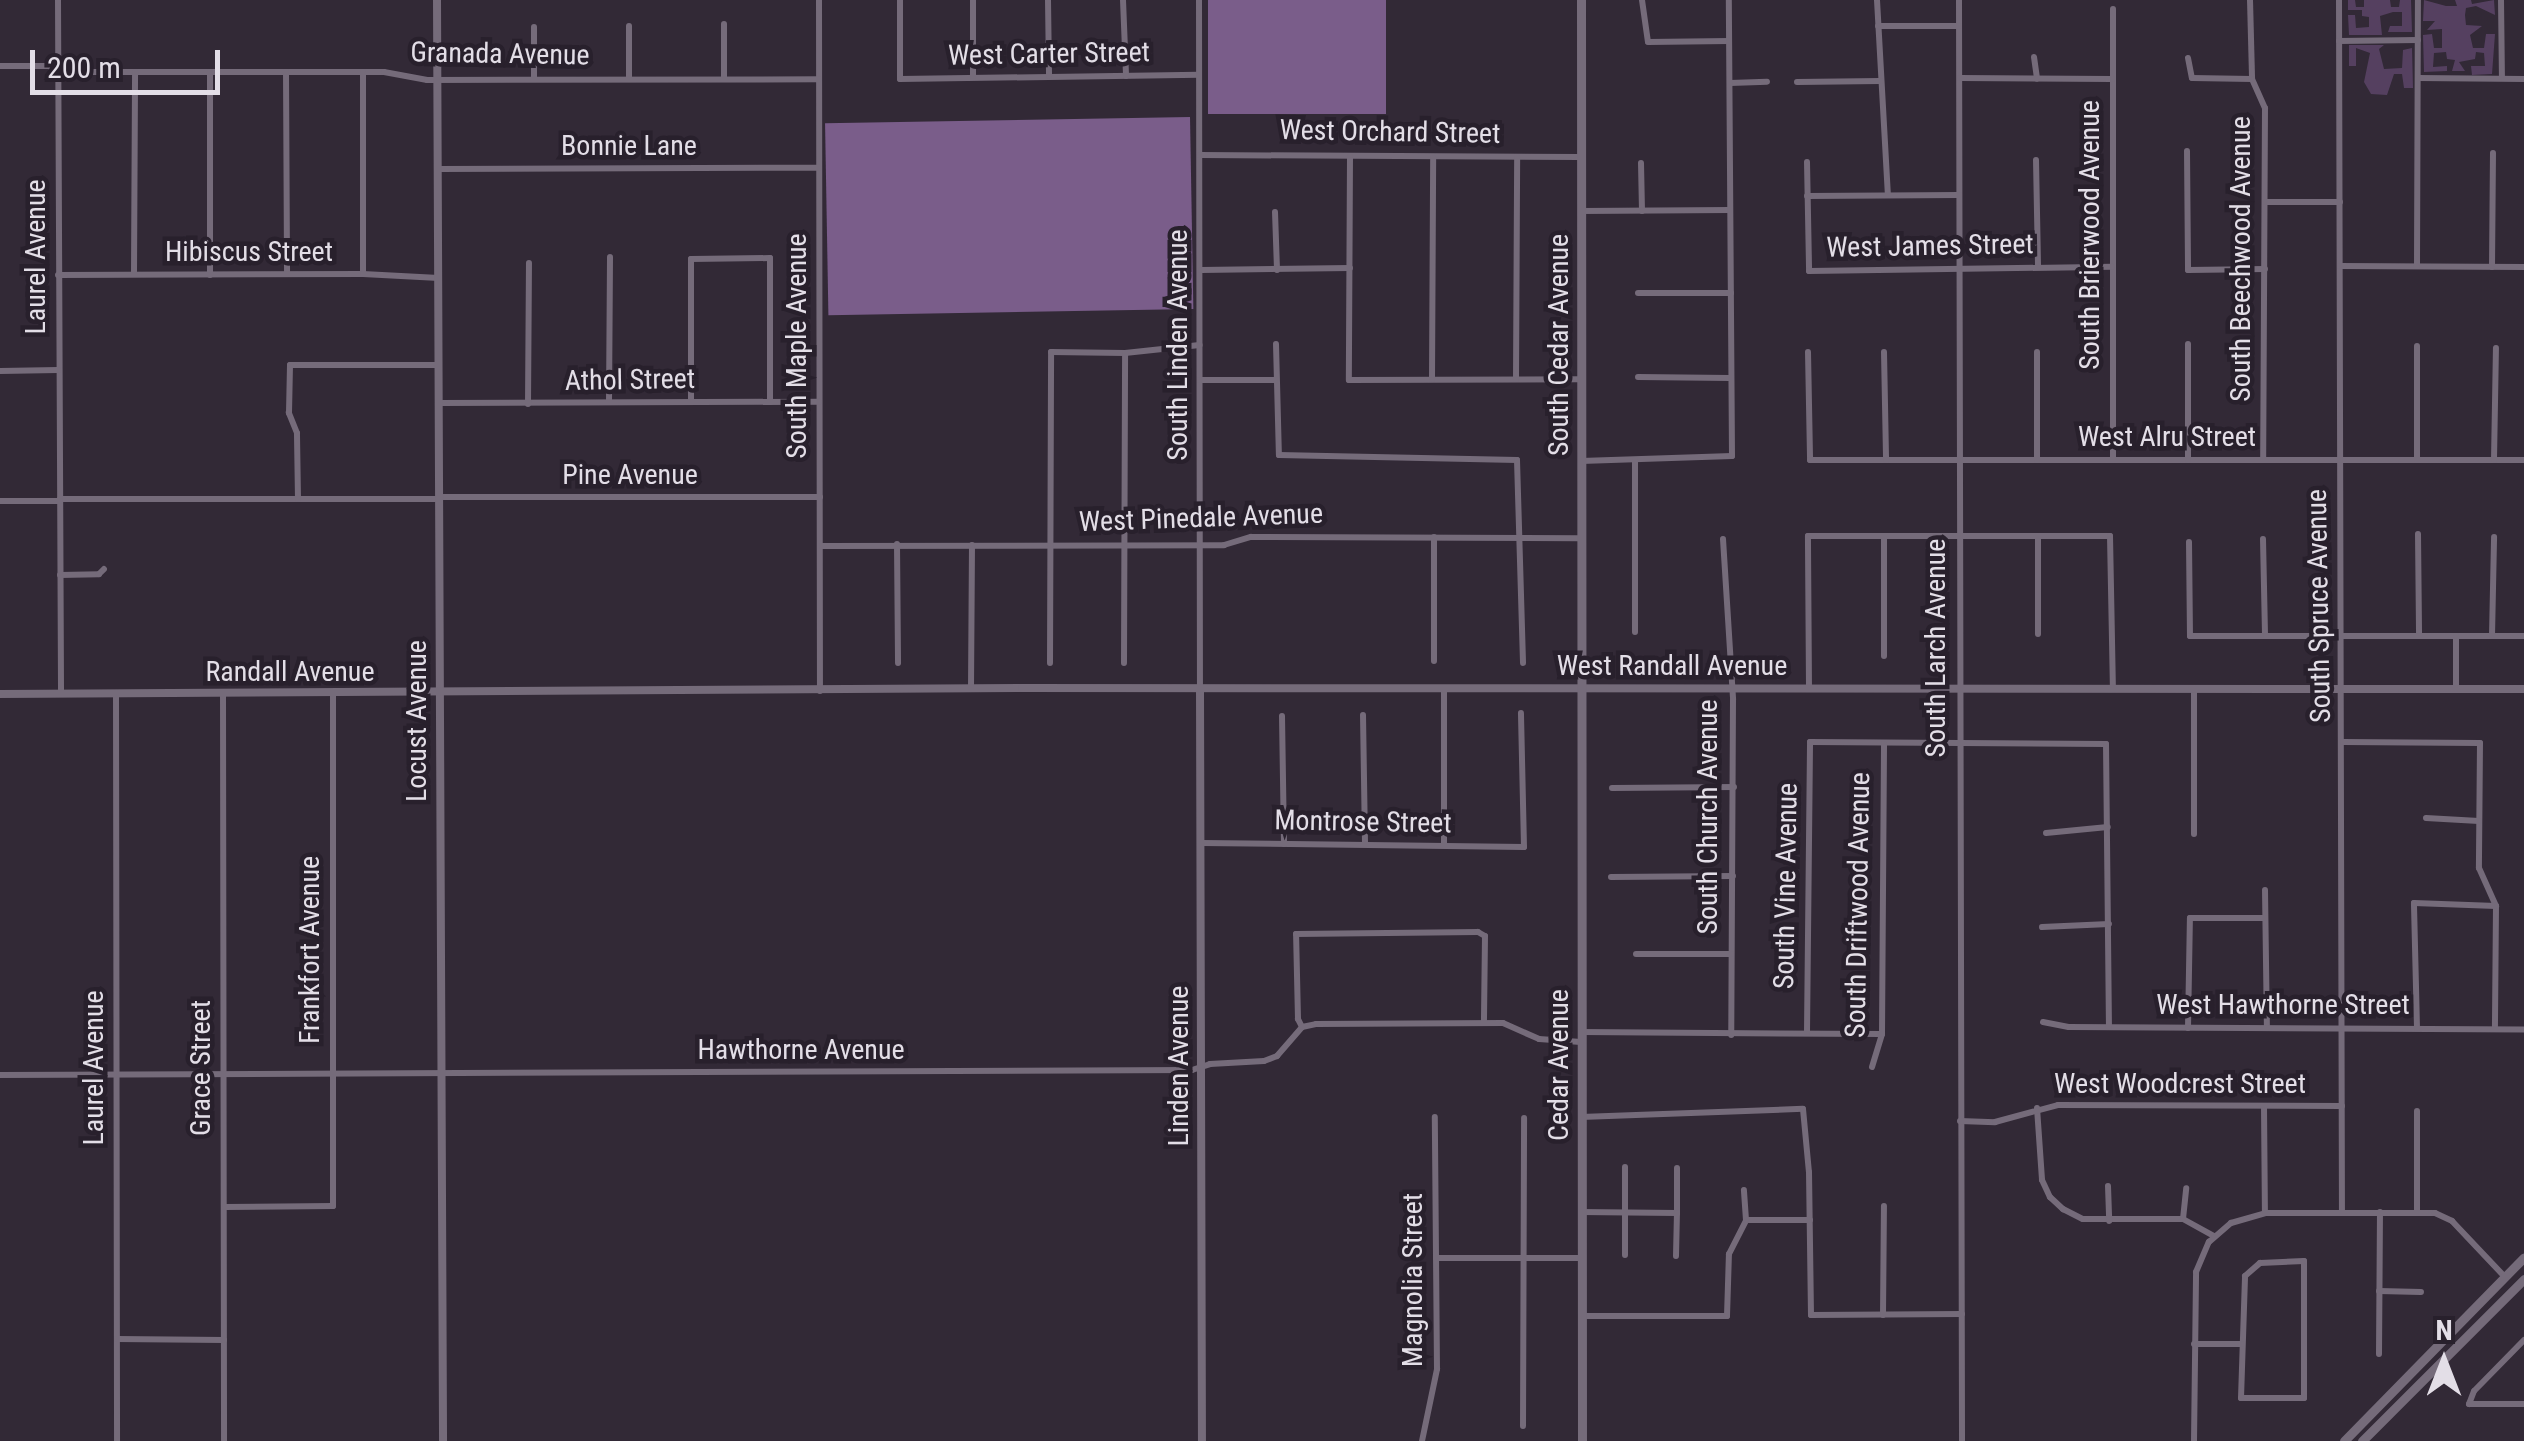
<!DOCTYPE html>
<style>
body{margin:0}
#map{position:relative;width:2524px;height:1441px;overflow:hidden;background:#322936;font-family:"Roboto Condensed",sans-serif}
div>[style]{position:absolute}
[style*='--x']{left:calc(var(--x)*1px);top:calc(var(--y)*1px);width:calc(var(--w)*1px);rotate:calc(var(--a)*1deg)}
.green>*{inset:0;background:#554060}
.water>*{inset:0;background:#7a5d8a;transform-origin:0 0}
.minor>*{height:6px;margin:-3px;padding:0 3px;transform-origin:3px;border-radius:3px;background:#756b7a}
.tertiary>*{height:8px;margin:-4px;padding:0 4px;transform-origin:4px;border-radius:4px;background:#756b7a}
.secondary>*{height:9px;margin:-4.5px;padding:0 4.5px;transform-origin:4.5px;border-radius:4.5px;background:#756b7a}
span{translate:-50% -50%;white-space:nowrap;text-align:center;line-height:1.15;-webkit-text-stroke:9px #28202c;paint-order:stroke}
.street-label{font-size:28px;color:#e3dee7}
.north{position:absolute;left:2394px;top:1311px;width:100px;height:100px;-webkit-text-stroke:8px #28202c;paint-order:stroke;rotate:0deg;font-size:28px;font-weight:700;line-height:40px;text-align:center;color:#e3dee7}
.north::after{content:'';display:block;margin:auto;width:35px;height:45px;background:#e3dee7;clip-path:polygon(50% 0,100% 100%,50% 72%,0 100%)}
.scale{position:absolute;left:30px;top:50px;width:190px;height:45px;box-sizing:border-box;border:5px solid #e3dee7;border-top:0;padding-left:12px;font-size:30px;line-height:35px;white-space:nowrap;color:#e3dee7;-webkit-text-stroke:8px #28202c;paint-order:stroke}
</style>
<div id="map">
<div class="green">
<i style="clip-path:polygon(2348px 0,2355px 0,2356px 7px,2364px 7px,2364px 0,2390px 0,2391px 7px,2399px 7px,2400px 0,2411px 0,2412px 32px,2388px 32px,2390px 26px,2402px 26px,2402px 12px,2393px 12px,2380px 16px,2382px 35px,2349px 35px,2348px 15px,2355px 15px,2356px 28px,2369px 27px,2369px 17px,2362px 16px,2362px 10px,2348px 10px)"></i>
<i style="clip-path:polygon(2424px 0,2446px 6px,2457px 6px,2455px 0,2471px 0,2472px 4px,2494px 0,2495px 15px,2476px 6px,2466px 8px,2465px 15px,2466px 25px,2482px 26px,2470px 35px,2473px 48px,2484px 48px,2486px 34px,2495px 34px,2492px 74px,2472px 75px,2471px 66px,2485px 66px,2484px 53px,2476px 52px,2475px 59px,2459px 62px,2465px 71px,2452px 71px,2455px 60px,2447px 59px,2446px 52px,2434px 53px,2433px 67px,2447px 66px,2447px 71px,2424px 72px,2423px 35px,2432px 34px,2434px 48px,2442px 48px,2442px 29px,2427px 30px,2435px 21px,2423px 21px)"></i>
<i style="clip-path:polygon(2349px 45px,2384px 45px,2379px 49px,2384px 69px,2402px 68px,2403px 50px,2412px 48px,2413px 88px,2404px 88px,2402px 74px,2394px 74px,2387px 95px,2371px 94px,2364px 82px,2370px 53px,2356px 48px,2356px 66px,2349px 66px)"></i>
</div>
<div class="water">
<i style="left:1208px;top:0;width:178px;height:114px"></i>
<i style="left:1190px;top:117px;width:192px;height:365px;rotate:89deg"></i>
</div>
<div class="minor">
<i style="--x:58;--y:0;--w:694;--a:89.75"></i>
<i style="--x:819;--y:0;--w:691;--a:89.92"></i>
<i style="--x:900;--y:0;--w:79;--a:90"></i>
<i style="--x:900;--y:79;--w:299;--a:-0.8"></i>
<i style="--x:973;--y:0;--w:76;--a:90"></i>
<i style="--x:1048;--y:0;--w:76;--a:89.2"></i>
<i style="--x:1123;--y:0;--w:76;--a:87.7"></i>
<i style="--x:1199;--y:0;--w:689;--a:89.92"></i>
<i style="--x:1642;--y:0;--w:42;--a:81.9"></i>
<i style="--x:1648;--y:42;--w:81;--a:-0.7"></i>
<i style="--x:1877;--y:0;--w:195;--a:86.8"></i>
<i style="--x:1959;--y:0;--w:1441;--a:89.88"></i>
<i style="--x:2250;--y:0;--w:79;--a:88.5"></i>
<i style="--x:2252;--y:79;--w:32;--a:66"></i>
<i style="--x:2265;--y:108;--w:352;--a:90.3"></i>
<i style="--x:2339;--y:0;--w:1211;--a:89.86"></i>
<i style="--x:2501;--y:0;--w:78;--a:89.3"></i>
<i style="--x:2113;--y:9;--w:451;--a:90"></i>
<i style="--x:724;--y:24;--w:53;--a:90"></i>
<i style="--x:629;--y:26;--w:52;--a:90"></i>
<i style="--x:1878;--y:26;--w:81;--a:0"></i>
<i style="--x:534;--y:27;--w:52;--a:90"></i>
<i style="--x:2339;--y:41;--w:79;--a:-0.7"></i>
<i style="--x:2034;--y:57;--w:22;--a:82"></i>
<i style="--x:2188;--y:58;--w:20;--a:79"></i>
<i style="--x:2192;--y:78;--w:60;--a:1"></i>
<i style="--x:0;--y:66;--w:48;--a:0"></i>
<i style="--x:48;--y:66;--w:20;--a:18"></i>
<i style="--x:67;--y:72;--w:317;--a:0"></i>
<i style="--x:384;--y:72;--w:44;--a:10.5"></i>
<i style="--x:427;--y:80;--w:392;--a:-0.1"></i>
<i style="--x:286;--y:72;--w:202;--a:89.7"></i>
<i style="--x:1960;--y:78;--w:152;--a:0.4"></i>
<i style="--x:2418;--y:78;--w:106;--a:0.5"></i>
<i style="--x:1797;--y:82;--w:83;--a:-0.7"></i>
<i style="--x:1730;--y:83;--w:37;--a:-2"></i>
<i style="--x:2187;--y:151;--w:119;--a:89.5"></i>
<i style="--x:2188;--y:270;--w:77;--a:-0.7"></i>
<i style="--x:1200;--y:155;--w:380;--a:0.3"></i>
<i style="--x:1350;--y:157;--w:223;--a:90.3"></i>
<i style="--x:1349;--y:380;--w:232;--a:-0.2"></i>
<i style="--x:2036;--y:160;--w:107;--a:88.9"></i>
<i style="--x:1807;--y:162;--w:109;--a:88.9"></i>
<i style="--x:1809;--y:271;--w:303;--a:-0.8"></i>
<i style="--x:1641;--y:163;--w:48;--a:88.8"></i>
<i style="--x:439;--y:169;--w:380;--a:-0.2"></i>
<i style="--x:1807;--y:196;--w:152;--a:-0.4"></i>
<i style="--x:2266;--y:202;--w:74;--a:0"></i>
<i style="--x:1581;--y:211;--w:149;--a:-0.4"></i>
<i style="--x:1275;--y:212;--w:58;--a:88"></i>
<i style="--x:2340;--y:266;--w:184;--a:0.3"></i>
<i style="--x:2417;--y:266;--w:266;--a:-89.8"></i>
<i style="--x:2492;--y:267;--w:114;--a:-89.5"></i>
<i style="--x:1201;--y:270;--w:149;--a:-0.8"></i>
<i style="--x:134;--y:274;--w:202;--a:-89.7"></i>
<i style="--x:363;--y:274;--w:202;--a:-90"></i>
<i style="--x:58;--y:275;--w:305;--a:-0.2"></i>
<i style="--x:363;--y:274;--w:76;--a:3"></i>
<i style="--x:210;--y:275;--w:203;--a:-90"></i>
<i style="--x:1638;--y:293;--w:93;--a:0"></i>
<i style="--x:1276;--y:344;--w:111;--a:88.5"></i>
<i style="--x:1279;--y:455;--w:238;--a:1.2"></i>
<i style="--x:1517;--y:460;--w:203;--a:88.3"></i>
<i style="--x:2417;--y:346;--w:114;--a:90"></i>
<i style="--x:1808;--y:352;--w:108;--a:88.9"></i>
<i style="--x:1810;--y:460;--w:714;--a:0"></i>
<i style="--x:1884;--y:352;--w:108;--a:88.9"></i>
<i style="--x:2037;--y:352;--w:108;--a:90"></i>
<i style="--x:0;--y:371;--w:58;--a:-1"></i>
<i style="--x:1638;--y:377;--w:92;--a:0.6"></i>
<i style="--x:1432;--y:379;--w:221;--a:-89.7"></i>
<i style="--x:1516;--y:379;--w:222;--a:-89.7"></i>
<i style="--x:1200;--y:380;--w:75;--a:0"></i>
<i style="--x:609;--y:402;--w:145;--a:-89.6"></i>
<i style="--x:691;--y:402;--w:143;--a:-90"></i>
<i style="--x:691;--y:259;--w:79;--a:-0.7"></i>
<i style="--x:770;--y:258;--w:144;--a:90"></i>
<i style="--x:440;--y:403;--w:379;--a:-0.2"></i>
<i style="--x:528;--y:404;--w:141;--a:-89.6"></i>
<i style="--x:2188;--y:460;--w:116;--a:-90"></i>
<i style="--x:2494;--y:460;--w:112;--a:-89"></i>
<i style="--x:1581;--y:461;--w:151;--a:-1.9"></i>
<i style="--x:1732;--y:456;--w:456;--a:-90.4"></i>
<i style="--x:439;--y:497;--w:381;--a:0"></i>
<i style="--x:60;--y:499;--w:379;--a:0"></i>
<i style="--x:298;--y:499;--w:66;--a:-90.9"></i>
<i style="--x:297;--y:433;--w:22;--a:-112"></i>
<i style="--x:289;--y:413;--w:48;--a:-88.8"></i>
<i style="--x:290;--y:365;--w:149;--a:0"></i>
<i style="--x:0;--y:501;--w:60;--a:0"></i>
<i style="--x:2418;--y:534;--w:102;--a:89.4"></i>
<i style="--x:1884;--y:536;--w:120;--a:90"></i>
<i style="--x:1434;--y:537;--w:124;--a:90"></i>
<i style="--x:1723;--y:539;--w:161;--a:86.4"></i>
<i style="--x:1733;--y:700;--w:335;--a:90.3"></i>
<i style="--x:2263;--y:539;--w:97;--a:88.8"></i>
<i style="--x:2189;--y:542;--w:94;--a:89.4"></i>
<i style="--x:2190;--y:636;--w:334;--a:0"></i>
<i style="--x:897;--y:544;--w:119;--a:89.5"></i>
<i style="--x:822;--y:546;--w:402;--a:-0.1"></i>
<i style="--x:1224;--y:545;--w:28;--a:-17"></i>
<i style="--x:1251;--y:537;--w:329;--a:0.2"></i>
<i style="--x:60;--y:575;--w:39;--a:-1"></i>
<i style="--x:99;--y:574;--w:7;--a:-45"></i>
<i style="--x:1635;--y:632;--w:172;--a:-90"></i>
<i style="--x:2038;--y:634;--w:98;--a:-90"></i>
<i style="--x:2456;--y:636;--w:53;--a:90"></i>
<i style="--x:2492;--y:636;--w:99;--a:-88.8"></i>
<i style="--x:1050;--y:663;--w:311;--a:-89.8"></i>
<i style="--x:1051;--y:352;--w:74;--a:0.8"></i>
<i style="--x:1125;--y:353;--w:75;--a:-6.1"></i>
<i style="--x:1124;--y:663;--w:310;--a:-89.8"></i>
<i style="--x:971;--y:688;--w:143;--a:-89.6"></i>
<i style="--x:1809;--y:688;--w:152;--a:-90.4"></i>
<i style="--x:1808;--y:536;--w:302;--a:0"></i>
<i style="--x:2110;--y:536;--w:151;--a:88.9"></i>
<i style="--x:1444;--y:690;--w:155;--a:90"></i>
<i style="--x:116;--y:694;--w:747;--a:89.92"></i>
<i style="--x:223;--y:695;--w:746;--a:89.92"></i>
<i style="--x:1363;--y:715;--w:129;--a:89.1"></i>
<i style="--x:1282;--y:716;--w:128;--a:89.1"></i>
<i style="--x:2343;--y:742;--w:137;--a:0.4"></i>
<i style="--x:2480;--y:743;--w:125;--a:90.5"></i>
<i style="--x:2479;--y:868;--w:42;--a:65.9"></i>
<i style="--x:2496;--y:906;--w:123;--a:90.5"></i>
<i style="--x:1612;--y:788;--w:122;--a:-0.5"></i>
<i style="--x:2426;--y:818;--w:53;--a:3.2"></i>
<i style="--x:2046;--y:833;--w:62;--a:-5.5"></i>
<i style="--x:2194;--y:834;--w:146;--a:-90"></i>
<i style="--x:1202;--y:843;--w:322;--a:0.7"></i>
<i style="--x:1524;--y:847;--w:134;--a:-91.3"></i>
<i style="--x:1611;--y:877;--w:122;--a:-0.5"></i>
<i style="--x:2265;--y:890;--w:138;--a:89.2"></i>
<i style="--x:2042;--y:927;--w:67;--a:-2.6"></i>
<i style="--x:1636;--y:954;--w:95;--a:0"></i>
<i style="--x:2043;--y:1022;--w:26;--a:11"></i>
<i style="--x:2069;--y:1027;--w:455;--a:0.3"></i>
<i style="--x:1302;--y:1027;--w:9;--a:-117"></i>
<i style="--x:1298;--y:1019;--w:85;--a:-91.3"></i>
<i style="--x:1296;--y:934;--w:182;--a:-0.6"></i>
<i style="--x:1478;--y:932;--w:8;--a:30"></i>
<i style="--x:1485;--y:936;--w:87;--a:90.7"></i>
<i style="--x:2188;--y:1028;--w:110;--a:-89"></i>
<i style="--x:2190;--y:918;--w:75;--a:0"></i>
<i style="--x:2417;--y:1028;--w:125;--a:-91.4"></i>
<i style="--x:2414;--y:903;--w:82;--a:2.1"></i>
<i style="--x:1581;--y:1032;--w:301;--a:0.4"></i>
<i style="--x:1807;--y:1032;--w:290;--a:-89.4"></i>
<i style="--x:1810;--y:742;--w:296;--a:0.4"></i>
<i style="--x:2106;--y:744;--w:283;--a:89.4"></i>
<i style="--x:1872;--y:1067;--w:34;--a:-73"></i>
<i style="--x:1882;--y:1034;--w:290;--a:-89.6"></i>
<i style="--x:0;--y:1075;--w:1192;--a:-0.24"></i>
<i style="--x:1192;--y:1070;--w:19;--a:-18"></i>
<i style="--x:1210;--y:1064;--w:54;--a:-3.2"></i>
<i style="--x:1264;--y:1061;--w:14;--a:-21"></i>
<i style="--x:1277;--y:1056;--w:38;--a:-49"></i>
<i style="--x:1302;--y:1027;--w:14;--a:-12"></i>
<i style="--x:1316;--y:1024;--w:187;--a:-0.3"></i>
<i style="--x:1503;--y:1023;--w:39;--a:24"></i>
<i style="--x:1539;--y:1039;--w:42;--a:4.1"></i>
<i style="--x:2264;--y:1107;--w:106;--a:89.5"></i>
<i style="--x:2037;--y:1108;--w:72;--a:86"></i>
<i style="--x:2042;--y:1180;--w:19;--a:65"></i>
<i style="--x:2050;--y:1197;--w:18;--a:43"></i>
<i style="--x:2063;--y:1209;--w:22;--a:27"></i>
<i style="--x:2083;--y:1219;--w:100;--a:0"></i>
<i style="--x:2183;--y:1219;--w:35;--a:29"></i>
<i style="--x:2417;--y:1111;--w:100;--a:90"></i>
<i style="--x:1581;--y:1117;--w:222;--a:-2.1"></i>
<i style="--x:1803;--y:1109;--w:63;--a:84.6"></i>
<i style="--x:1809;--y:1172;--w:143;--a:89.2"></i>
<i style="--x:1811;--y:1315;--w:151;--a:-0.4"></i>
<i style="--x:1960;--y:1121;--w:35;--a:2"></i>
<i style="--x:1995;--y:1122;--w:65;--a:-15.1"></i>
<i style="--x:2058;--y:1105;--w:284;--a:0.2"></i>
<i style="--x:1625;--y:1167;--w:88;--a:90"></i>
<i style="--x:2108;--y:1186;--w:35;--a:88"></i>
<i style="--x:225;--y:1207;--w:108;--a:-0.5"></i>
<i style="--x:333;--y:1206;--w:511;--a:-90"></i>
<i style="--x:1581;--y:1212;--w:96;--a:0.6"></i>
<i style="--x:1677;--y:1213;--w:45;--a:-90"></i>
<i style="--x:2183;--y:1219;--w:31;--a:-84"></i>
<i style="--x:1746;--y:1220;--w:64;--a:0"></i>
<i style="--x:1676;--y:1256;--w:43;--a:-88.7"></i>
<i style="--x:1436;--y:1258;--w:146;--a:0"></i>
<i style="--x:2304;--y:1261;--w:137;--a:90"></i>
<i style="--x:2304;--y:1398;--w:63;--a:180"></i>
<i style="--x:2241;--y:1398;--w:122;--a:-88.1"></i>
<i style="--x:2245;--y:1276;--w:20;--a:-41"></i>
<i style="--x:2260;--y:1263;--w:44;--a:-2.6"></i>
<i style="--x:2379;--y:1291;--w:42;--a:1.4"></i>
<i style="--x:1883;--y:1315;--w:109;--a:-89.5"></i>
<i style="--x:1581;--y:1316;--w:146;--a:0"></i>
<i style="--x:1727;--y:1316;--w:62;--a:-88.2"></i>
<i style="--x:1729;--y:1254;--w:38;--a:-63"></i>
<i style="--x:1746;--y:1220;--w:30;--a:-94"></i>
<i style="--x:117;--y:1339;--w:107;--a:0.5"></i>
<i style="--x:2524;--y:1340;--w:71;--a:134.4"></i>
<i style="--x:2474;--y:1391;--w:14;--a:111"></i>
<i style="--x:2469;--y:1404;--w:55;--a:0"></i>
<i style="--x:2194;--y:1344;--w:47;--a:0"></i>
<i style="--x:2379;--y:1354;--w:142;--a:-89.6"></i>
<i style="--x:1523;--y:1426;--w:308;--a:-89.8"></i>
<i style="--x:1422;--y:1441;--w:74;--a:-78.2"></i>
<i style="--x:1437;--y:1369;--w:252;--a:-90.5"></i>
<i style="--x:2194;--y:1441;--w:169;--a:-89.3"></i>
<i style="--x:2196;--y:1272;--w:33;--a:-67"></i>
<i style="--x:2209;--y:1242;--w:29;--a:-41"></i>
<i style="--x:2231;--y:1223;--w:35;--a:-16"></i>
<i style="--x:2265;--y:1213;--w:170;--a:0"></i>
<i style="--x:2435;--y:1213;--w:19;--a:25"></i>
<i style="--x:2452;--y:1221;--w:77;--a:46.6"></i>
</div>
<div class="tertiary">
<i style="--x:437;--y:0;--w:1441;--a:89.76"></i>
<i style="--x:1200;--y:690;--w:751;--a:89.85"></i>
<i style="--x:0;--y:694;--w:1022;--a:-0.34"></i>
<i style="--x:1022;--y:688;--w:1502;--a:0.04"></i>
</div>
<div class="secondary">
<i style="--x:1581;--y:0;--w:1441;--a:89.96"></i>
<i style="--x:2344;--y:1441;--w:257;--a:-45.6"></i>
<i style="--x:2362;--y:1441;--w:229;--a:-45"></i>
</div>
<div class="street-label">
<span style="left:500px;top:54px;rotate:1deg">Granada Avenue</span>
<span style="left:1049px;top:54px;rotate:-1deg">West Carter Street</span>
<span style="left:1390px;top:132px;rotate:1deg">West Orchard Street</span>
<span style="left:629px;top:146px">Bonnie Lane</span>
<span style="left:2090px;top:235px;rotate:-90deg">South Brierwood Avenue</span>
<span style="left:1930px;top:246px;rotate:-1deg">West James Street</span>
<span style="left:249px;top:252px">Hibiscus Street</span>
<span style="left:36px;top:257px;rotate:-90deg">Laurel Avenue</span>
<span style="left:2241px;top:259px;rotate:-90deg">South Beechwood Avenue</span>
<span style="left:1178px;top:345px;rotate:-90deg">South Linden Avenue</span>
<span style="left:1559px;top:345px;rotate:-90deg">South Cedar Avenue</span>
<span style="left:797px;top:346px;rotate:-90deg">South Maple Avenue</span>
<span style="left:630px;top:380px;rotate:-1deg">Athol Street</span>
<span style="left:2167px;top:437px">West Alru Street</span>
<span style="left:630px;top:475px">Pine Avenue</span>
<span style="left:1201px;top:518px;rotate:-2deg">West Pinedale Avenue</span>
<span style="left:2319px;top:606px;rotate:-91deg">South Spruce Avenue</span>
<span style="left:1936px;top:648px;rotate:-90deg">South Larch Avenue</span>
<span style="left:1672px;top:666px">West Randall Avenue</span>
<span style="left:290px;top:672px">Randall Avenue</span>
<span style="left:417px;top:721px;rotate:-90deg">Locust Avenue</span>
<span style="left:1708px;top:817px;rotate:-90deg">South Church Avenue</span>
<span style="left:1363px;top:822px;rotate:1deg">Montrose Street</span>
<span style="left:1786px;top:886px;rotate:-89deg">South Vine Avenue</span>
<span style="left:1858px;top:905px;rotate:-89deg">South Driftwood Avenue</span>
<span style="left:310px;top:950px;rotate:-90deg">Frankfort Avenue</span>
<span style="left:2283px;top:1005px">West Hawthorne Street</span>
<span style="left:801px;top:1050px">Hawthorne Avenue</span>
<span style="left:1559px;top:1065px;rotate:-90deg">Cedar Avenue</span>
<span style="left:1179px;top:1066px;rotate:-90deg">Linden Avenue</span>
<span style="left:94px;top:1068px;rotate:-90deg">Laurel Avenue</span>
<span style="left:201px;top:1068px;rotate:-90deg">Grace Street</span>
<span style="left:2180px;top:1084px">West Woodcrest Street</span>
<span style="left:1413px;top:1280px;rotate:-90deg">Magnolia Street</span>
</div>
<div class="north">N</div>
<div class="scale">200 m</div>
</div>
